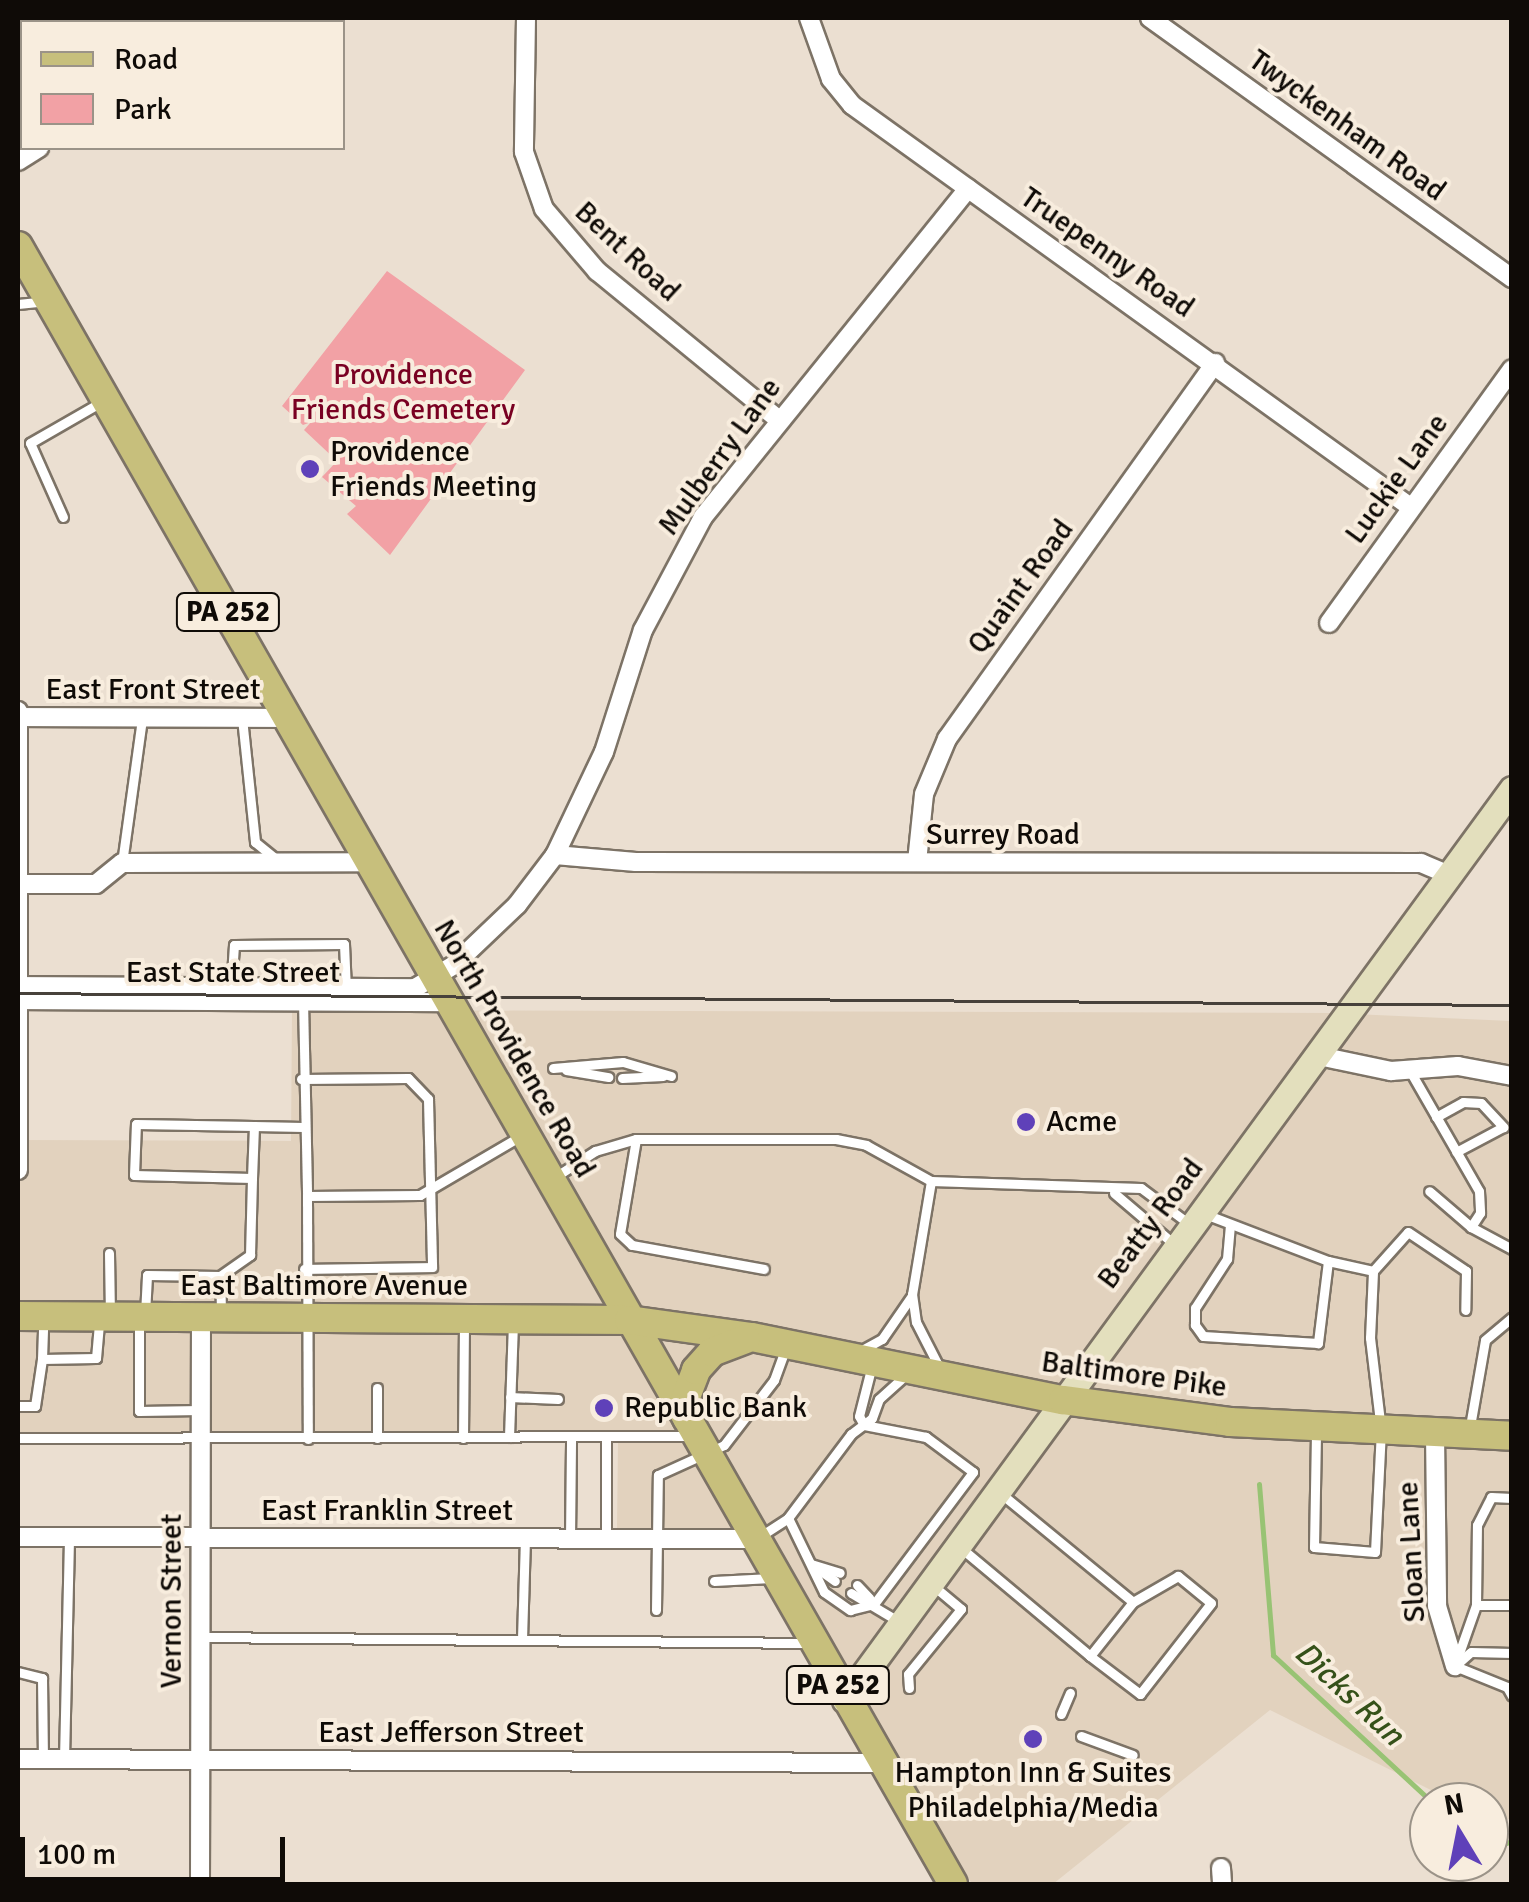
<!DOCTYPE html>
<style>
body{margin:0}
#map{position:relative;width:1529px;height:1902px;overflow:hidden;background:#ebdfd1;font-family:Signika,sans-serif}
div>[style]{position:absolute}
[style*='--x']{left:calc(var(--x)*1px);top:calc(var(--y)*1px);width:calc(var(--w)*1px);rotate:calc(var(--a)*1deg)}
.built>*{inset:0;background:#e2d2be}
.green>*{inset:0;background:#f2a1a5}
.stream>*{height:5px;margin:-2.5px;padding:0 2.5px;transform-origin:2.5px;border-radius:2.5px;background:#98c374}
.roads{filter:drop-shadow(2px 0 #7d7366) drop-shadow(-2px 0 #7d7366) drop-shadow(0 2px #7d7366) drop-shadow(0 -2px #7d7366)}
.lane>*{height:9px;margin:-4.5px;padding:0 4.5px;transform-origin:4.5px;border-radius:4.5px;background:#fff}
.street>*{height:18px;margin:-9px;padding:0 9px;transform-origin:9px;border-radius:9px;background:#fff}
.secondary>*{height:25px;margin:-12.5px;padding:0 12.5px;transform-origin:12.5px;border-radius:12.5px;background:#e3dfbd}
.primary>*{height:28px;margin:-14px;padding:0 14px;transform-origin:14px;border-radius:14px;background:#c7bf7c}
.tram>*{height:2.5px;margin:-1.25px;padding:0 1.25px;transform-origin:1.25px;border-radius:1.25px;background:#47413b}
.dots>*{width:28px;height:28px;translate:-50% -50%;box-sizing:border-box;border:5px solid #f8edde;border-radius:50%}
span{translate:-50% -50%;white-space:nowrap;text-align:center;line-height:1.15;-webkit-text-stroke:8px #f8edde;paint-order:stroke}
.shield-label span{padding:2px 8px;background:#f8edde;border:2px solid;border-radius:8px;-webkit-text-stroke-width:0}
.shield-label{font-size:28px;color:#0f0b07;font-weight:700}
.street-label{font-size:30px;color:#0f0b07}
.park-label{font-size:30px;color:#790022}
.poi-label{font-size:30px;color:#0f0b07}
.left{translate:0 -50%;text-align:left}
.water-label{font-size:32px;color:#355119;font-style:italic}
.frame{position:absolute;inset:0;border:20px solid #0f0b07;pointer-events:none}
.legend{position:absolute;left:20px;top:20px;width:325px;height:130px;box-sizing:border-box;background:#f8edde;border:2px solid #9b9388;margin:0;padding:12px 18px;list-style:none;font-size:30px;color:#0f0b07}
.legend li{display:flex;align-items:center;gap:20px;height:50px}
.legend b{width:50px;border:2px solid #9b9388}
.north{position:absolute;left:1409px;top:1782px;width:100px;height:100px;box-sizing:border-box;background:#f8edde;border:2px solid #9b9388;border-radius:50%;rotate:350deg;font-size:28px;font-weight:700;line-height:40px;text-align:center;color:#0f0b07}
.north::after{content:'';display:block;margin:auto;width:35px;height:45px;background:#5f41b9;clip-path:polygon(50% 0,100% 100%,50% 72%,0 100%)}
.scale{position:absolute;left:20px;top:1837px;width:265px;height:45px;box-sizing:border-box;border:5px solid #0f0b07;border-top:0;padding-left:12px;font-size:30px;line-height:35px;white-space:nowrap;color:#0f0b07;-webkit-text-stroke:8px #f8edde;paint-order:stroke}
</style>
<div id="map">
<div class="built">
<i style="clip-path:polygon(292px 1010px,1331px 1013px,1511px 1021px,1512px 1818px,1496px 1823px,1489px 1819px,1489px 1802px,1455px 1802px,1270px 1710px,1053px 1884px,972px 1884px,859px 1696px,745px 1532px,617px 1530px,618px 1443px,18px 1433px,18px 1140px,291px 1141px)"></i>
</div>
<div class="green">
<i style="clip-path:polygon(387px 271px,525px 370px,390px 555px,347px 514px,356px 506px,322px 477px,337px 461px,304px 430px,311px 422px,303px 425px,282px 406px)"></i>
</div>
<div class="stream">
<i style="--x:1259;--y:1484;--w:172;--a:85.3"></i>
<i style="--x:1273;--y:1655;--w:217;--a:42.8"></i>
<i style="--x:1489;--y:1849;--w:24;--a:-19"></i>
</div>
<div class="roads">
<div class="lane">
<i style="--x:18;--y:304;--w:27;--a:-6"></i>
<i style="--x:63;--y:517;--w:81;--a:-114"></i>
<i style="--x:30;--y:443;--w:84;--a:-29.9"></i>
<i style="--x:242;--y:718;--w:125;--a:84"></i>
<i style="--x:255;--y:842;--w:27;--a:39"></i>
<i style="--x:122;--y:863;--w:146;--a:-82.1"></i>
<i style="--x:231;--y:990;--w:45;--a:-86.2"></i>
<i style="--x:234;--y:945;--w:110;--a:-0.5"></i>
<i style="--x:344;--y:944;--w:45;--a:87.5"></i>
<i style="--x:303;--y:1000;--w:196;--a:88.8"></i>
<i style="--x:307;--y:1196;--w:113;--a:-0.5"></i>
<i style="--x:420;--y:1195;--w:115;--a:-30.4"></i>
<i style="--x:553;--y:1068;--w:70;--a:-4.9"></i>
<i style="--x:623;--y:1062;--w:50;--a:16.3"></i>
<i style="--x:566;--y:1070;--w:43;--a:9.5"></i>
<i style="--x:1410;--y:1071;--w:138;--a:60.1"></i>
<i style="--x:1479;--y:1191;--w:22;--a:87"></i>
<i style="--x:1480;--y:1213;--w:17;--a:123"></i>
<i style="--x:1471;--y:1227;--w:55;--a:-139.4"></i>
<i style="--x:622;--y:1078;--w:41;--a:-2.8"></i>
<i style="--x:301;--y:1079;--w:107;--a:-0.5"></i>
<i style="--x:408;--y:1078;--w:29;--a:46"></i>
<i style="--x:428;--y:1099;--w:168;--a:88.6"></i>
<i style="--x:432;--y:1267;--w:128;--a:179.1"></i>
<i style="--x:1436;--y:1117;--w:31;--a:-29"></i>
<i style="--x:1463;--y:1102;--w:18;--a:3"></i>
<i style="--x:1481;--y:1103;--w:33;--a:47"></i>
<i style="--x:1503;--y:1127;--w:53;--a:152"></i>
<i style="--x:254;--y:1126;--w:49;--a:1.2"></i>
<i style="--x:636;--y:1139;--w:96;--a:99.6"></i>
<i style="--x:620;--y:1234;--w:16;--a:43"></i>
<i style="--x:632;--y:1245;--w:134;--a:10.3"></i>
<i style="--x:555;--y:1177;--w:48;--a:-33"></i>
<i style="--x:595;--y:1151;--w:43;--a:-16.3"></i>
<i style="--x:636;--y:1139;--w:200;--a:0"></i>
<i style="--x:836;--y:1139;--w:31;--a:11"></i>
<i style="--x:866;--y:1145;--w:74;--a:29"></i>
<i style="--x:931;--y:1181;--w:210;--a:1.9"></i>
<i style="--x:1141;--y:1188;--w:59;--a:36.7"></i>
<i style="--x:931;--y:1181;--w:115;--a:99.5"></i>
<i style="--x:912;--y:1294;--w:28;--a:82"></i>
<i style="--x:916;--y:1322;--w:48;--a:62.9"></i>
<i style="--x:1114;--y:1193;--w:79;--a:40.4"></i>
<i style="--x:307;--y:1196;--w:243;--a:89.8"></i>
<i style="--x:1205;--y:1214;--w:132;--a:20.9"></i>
<i style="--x:1328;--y:1261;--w:83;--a:97"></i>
<i style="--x:1318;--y:1343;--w:115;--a:-176.5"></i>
<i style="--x:1203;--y:1336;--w:14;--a:-126"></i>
<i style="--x:1195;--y:1325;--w:17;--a:-90"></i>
<i style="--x:1195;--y:1308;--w:59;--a:-56.9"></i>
<i style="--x:1227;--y:1259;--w:34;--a:-85"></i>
<i style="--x:1471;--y:1227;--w:47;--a:28.2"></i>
<i style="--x:109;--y:1253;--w:61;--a:89.1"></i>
<i style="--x:1328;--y:1261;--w:46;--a:12.5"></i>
<i style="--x:1373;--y:1271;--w:52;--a:-48.1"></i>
<i style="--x:1408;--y:1232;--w:70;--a:33.9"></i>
<i style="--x:1466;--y:1271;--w:39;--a:91"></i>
<i style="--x:145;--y:1314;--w:39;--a:-87"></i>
<i style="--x:147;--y:1275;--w:73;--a:0.8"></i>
<i style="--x:221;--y:1315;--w:39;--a:-91"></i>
<i style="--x:220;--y:1276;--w:37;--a:-35"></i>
<i style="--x:250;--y:1255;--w:77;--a:-88.5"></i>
<i style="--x:252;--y:1178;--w:118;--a:-178.5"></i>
<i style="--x:134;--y:1175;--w:51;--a:-87.8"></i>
<i style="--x:136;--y:1124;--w:118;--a:1"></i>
<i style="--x:254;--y:1126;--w:52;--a:92.2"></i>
<i style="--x:139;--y:1320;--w:91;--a:90"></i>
<i style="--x:139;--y:1411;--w:61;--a:-0.9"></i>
<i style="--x:862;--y:1350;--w:23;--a:-29"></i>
<i style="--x:882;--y:1339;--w:51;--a:-55.4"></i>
<i style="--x:42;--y:1359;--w:37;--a:-88"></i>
<i style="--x:510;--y:1397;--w:48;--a:2.4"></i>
<i style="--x:18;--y:1406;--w:17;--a:0"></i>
<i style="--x:35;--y:1406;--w:48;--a:-81.5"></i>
<i style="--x:42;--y:1359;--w:54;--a:-1.1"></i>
<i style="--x:96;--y:1358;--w:38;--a:-85"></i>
<i style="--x:864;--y:1425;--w:10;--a:-119"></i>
<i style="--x:859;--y:1416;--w:53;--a:-75.7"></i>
<i style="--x:1469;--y:1432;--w:93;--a:-80.1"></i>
<i style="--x:1485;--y:1340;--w:35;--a:-40"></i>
<i style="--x:1316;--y:1433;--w:114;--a:91"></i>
<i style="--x:1314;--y:1547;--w:61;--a:4.7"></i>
<i style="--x:1375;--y:1552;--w:122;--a:-87.2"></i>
<i style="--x:1381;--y:1430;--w:93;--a:-96.8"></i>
<i style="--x:1370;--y:1338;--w:67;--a:-87.4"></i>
<i style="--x:509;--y:1437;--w:112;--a:-88"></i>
<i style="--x:18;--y:1438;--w:671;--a:-0.17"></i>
<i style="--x:377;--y:1438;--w:50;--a:-90"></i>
<i style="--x:463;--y:1438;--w:113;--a:-89.5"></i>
<i style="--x:788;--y:1518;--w:82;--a:64.1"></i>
<i style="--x:824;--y:1592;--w:32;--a:35"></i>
<i style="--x:850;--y:1610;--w:25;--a:-14"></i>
<i style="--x:874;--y:1604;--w:165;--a:-53.1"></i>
<i style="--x:973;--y:1472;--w:59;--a:-143.3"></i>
<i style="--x:926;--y:1437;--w:63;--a:-169"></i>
<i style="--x:759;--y:1537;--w:35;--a:-33"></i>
<i style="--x:788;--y:1518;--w:105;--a:-53.1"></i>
<i style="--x:851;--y:1434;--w:26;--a:-37"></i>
<i style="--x:872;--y:1418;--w:20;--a:-70"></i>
<i style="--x:879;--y:1399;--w:39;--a:-42"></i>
<i style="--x:570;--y:1539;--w:102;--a:-89.4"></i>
<i style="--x:606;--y:1539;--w:102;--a:-90"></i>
<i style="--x:961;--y:1548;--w:168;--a:39.9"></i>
<i style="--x:1090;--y:1656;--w:69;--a:-51.5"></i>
<i style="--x:1133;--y:1602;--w:173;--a:-140.6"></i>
<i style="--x:811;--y:1564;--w:30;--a:17"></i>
<i style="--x:817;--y:1568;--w:22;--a:36"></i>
<i style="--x:714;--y:1581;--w:57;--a:-3"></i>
<i style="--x:857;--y:1585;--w:18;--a:47"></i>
<i style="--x:851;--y:1593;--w:55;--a:30.8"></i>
<i style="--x:1476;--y:1605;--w:36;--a:0"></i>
<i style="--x:656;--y:1610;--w:135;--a:-89.2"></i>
<i style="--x:658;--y:1475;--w:72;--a:-24.4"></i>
<i style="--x:724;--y:1445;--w:82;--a:-52.4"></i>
<i style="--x:774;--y:1380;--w:32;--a:-70"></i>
<i style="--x:199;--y:1637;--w:612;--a:0.56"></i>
<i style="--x:522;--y:1639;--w:101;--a:-88.3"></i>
<i style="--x:1090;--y:1656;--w:63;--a:37.2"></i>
<i style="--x:1140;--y:1694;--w:115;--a:-52"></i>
<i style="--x:1211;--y:1603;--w:43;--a:-140.7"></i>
<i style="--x:1178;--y:1576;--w:52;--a:150"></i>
<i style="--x:1457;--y:1659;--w:57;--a:-70.6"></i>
<i style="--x:1476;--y:1605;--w:80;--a:-89.3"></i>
<i style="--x:1477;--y:1525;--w:31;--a:-63"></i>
<i style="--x:1491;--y:1497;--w:21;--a:3"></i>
<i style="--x:1457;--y:1664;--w:18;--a:-41"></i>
<i style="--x:1471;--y:1652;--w:41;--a:1.4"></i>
<i style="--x:1455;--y:1666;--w:56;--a:22"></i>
<i style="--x:1507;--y:1687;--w:10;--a:61"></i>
<i style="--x:18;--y:1672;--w:25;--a:14"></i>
<i style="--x:42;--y:1678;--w:82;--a:89.3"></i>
<i style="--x:909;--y:1688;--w:14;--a:-94"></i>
<i style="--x:908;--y:1674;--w:84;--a:-50.8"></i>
<i style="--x:961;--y:1609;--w:38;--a:-140"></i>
<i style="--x:1061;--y:1714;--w:23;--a:-67"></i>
<i style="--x:1081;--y:1736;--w:55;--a:20.1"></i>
<i style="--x:64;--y:1759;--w:222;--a:-88.7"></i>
</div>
<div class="street">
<i style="--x:526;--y:18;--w:134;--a:90.9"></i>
<i style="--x:524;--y:152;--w:60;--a:70.7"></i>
<i style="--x:544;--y:209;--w:82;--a:49.5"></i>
<i style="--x:597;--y:271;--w:235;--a:39.3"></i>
<i style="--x:809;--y:18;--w:65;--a:70.2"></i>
<i style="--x:831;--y:79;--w:33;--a:51"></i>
<i style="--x:852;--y:105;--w:686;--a:35.75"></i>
<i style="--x:1150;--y:18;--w:446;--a:35.7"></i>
<i style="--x:214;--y:22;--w:5;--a:-53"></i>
<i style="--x:18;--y:161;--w:25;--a:-32"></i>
<i style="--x:1329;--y:623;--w:313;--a:-54.2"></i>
<i style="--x:18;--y:711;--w:459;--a:90"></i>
<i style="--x:18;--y:717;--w:271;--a:0.2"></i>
<i style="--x:555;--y:855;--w:81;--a:4.9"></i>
<i style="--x:636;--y:862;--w:785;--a:0.07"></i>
<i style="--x:1421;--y:863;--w:30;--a:23"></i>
<i style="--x:917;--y:862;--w:68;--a:-84.1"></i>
<i style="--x:924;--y:794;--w:60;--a:-67.3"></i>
<i style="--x:947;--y:739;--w:462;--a:-54.5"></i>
<i style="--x:18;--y:884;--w:78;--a:0"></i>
<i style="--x:96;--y:884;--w:33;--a:-39"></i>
<i style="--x:122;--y:863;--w:249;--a:-0.2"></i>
<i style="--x:18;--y:986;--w:397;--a:0.3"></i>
<i style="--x:415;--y:988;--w:45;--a:-30.5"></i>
<i style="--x:454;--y:965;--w:87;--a:-43.6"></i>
<i style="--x:517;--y:905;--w:63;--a:-52.8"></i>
<i style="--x:555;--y:855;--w:114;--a:-64.6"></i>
<i style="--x:604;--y:752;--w:128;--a:-72.3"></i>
<i style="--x:643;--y:630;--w:128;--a:-62"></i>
<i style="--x:703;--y:517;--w:422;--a:-51.1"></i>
<i style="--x:18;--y:1000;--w:430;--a:0.3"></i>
<i style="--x:1319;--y:1056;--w:74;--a:11.8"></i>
<i style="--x:1391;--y:1071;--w:67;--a:-4.3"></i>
<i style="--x:1458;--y:1066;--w:55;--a:10.5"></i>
<i style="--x:1435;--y:1433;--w:173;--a:89.3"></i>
<i style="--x:1437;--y:1606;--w:63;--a:73.3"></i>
<i style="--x:18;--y:1537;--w:739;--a:0.16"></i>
<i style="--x:18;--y:1759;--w:865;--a:0.26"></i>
<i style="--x:1221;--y:1868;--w:16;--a:86"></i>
<i style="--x:200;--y:1884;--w:567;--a:-89.9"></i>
</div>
<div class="secondary">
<i style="--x:845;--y:1700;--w:1129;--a:-53.79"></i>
</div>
<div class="primary">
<i style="--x:18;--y:246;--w:1886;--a:60.28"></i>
<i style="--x:18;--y:1316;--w:611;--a:0.38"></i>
<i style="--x:629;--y:1320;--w:124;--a:7.9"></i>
<i style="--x:752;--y:1337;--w:317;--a:11.5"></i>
<i style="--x:1063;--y:1400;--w:168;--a:7.5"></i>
<i style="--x:1230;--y:1422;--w:282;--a:2.8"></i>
<i style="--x:687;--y:1418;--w:16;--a:-101"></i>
<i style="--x:684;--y:1402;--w:34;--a:-69"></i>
<i style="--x:696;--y:1370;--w:24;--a:-48"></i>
<i style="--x:712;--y:1352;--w:36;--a:-21"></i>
</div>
</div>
<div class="tram">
<i style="--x:18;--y:993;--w:1494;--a:0.46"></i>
</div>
<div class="dots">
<i style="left:310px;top:469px;background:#5f41b9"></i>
<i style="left:1026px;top:1122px;background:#5f41b9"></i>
<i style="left:604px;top:1408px;background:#5f41b9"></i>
<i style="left:1033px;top:1739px;background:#5f41b9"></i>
</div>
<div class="shield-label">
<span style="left:228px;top:612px">PA 252</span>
<span style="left:838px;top:1685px">PA 252</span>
</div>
<div class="street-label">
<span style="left:1347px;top:126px;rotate:36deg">Twyckenham Road</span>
<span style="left:627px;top:252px;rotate:43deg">Bent Road</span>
<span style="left:1107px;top:253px;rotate:35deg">Truepenny Road</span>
<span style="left:720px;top:457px;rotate:-54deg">Mulberry Lane</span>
<span style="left:1397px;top:479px;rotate:-54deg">Luckie Lane</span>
<span style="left:1021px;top:587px;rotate:-54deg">Quaint Road</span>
<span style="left:153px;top:690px">East Front Street</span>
<span style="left:1003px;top:835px">Surrey Road</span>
<span style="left:233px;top:973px">East State Street</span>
<span style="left:514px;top:1049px;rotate:60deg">North Providence Road</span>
<span style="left:1151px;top:1224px;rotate:-53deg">Beatty Road</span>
<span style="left:324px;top:1286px">East Baltimore Avenue</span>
<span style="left:1134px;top:1375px;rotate:8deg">Baltimore Pike</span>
<span style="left:387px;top:1511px">East Franklin Street</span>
<span style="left:1412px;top:1552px;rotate:-93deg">Sloan Lane</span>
<span style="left:172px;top:1601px;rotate:-90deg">Vernon Street</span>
<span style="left:451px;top:1733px">East Jefferson Street</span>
</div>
<div class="park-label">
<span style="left:403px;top:392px">Providence<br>Friends Cemetery</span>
</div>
<div class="poi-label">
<span class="left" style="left:330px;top:469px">Providence<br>Friends Meeting</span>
<span class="left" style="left:1046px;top:1122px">Acme</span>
<span class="left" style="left:624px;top:1408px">Republic Bank</span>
<span style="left:1033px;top:1790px">Hampton Inn &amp; Suites<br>Philadelphia/Media</span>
</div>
<div class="water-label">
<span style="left:1349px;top:1694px;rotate:43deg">Dicks Run</span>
</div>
<div class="frame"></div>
<ul class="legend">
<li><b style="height:12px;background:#c7bf7c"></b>Road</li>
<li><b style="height:28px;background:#f2a1a5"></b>Park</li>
</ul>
<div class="north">N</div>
<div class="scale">100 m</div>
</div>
